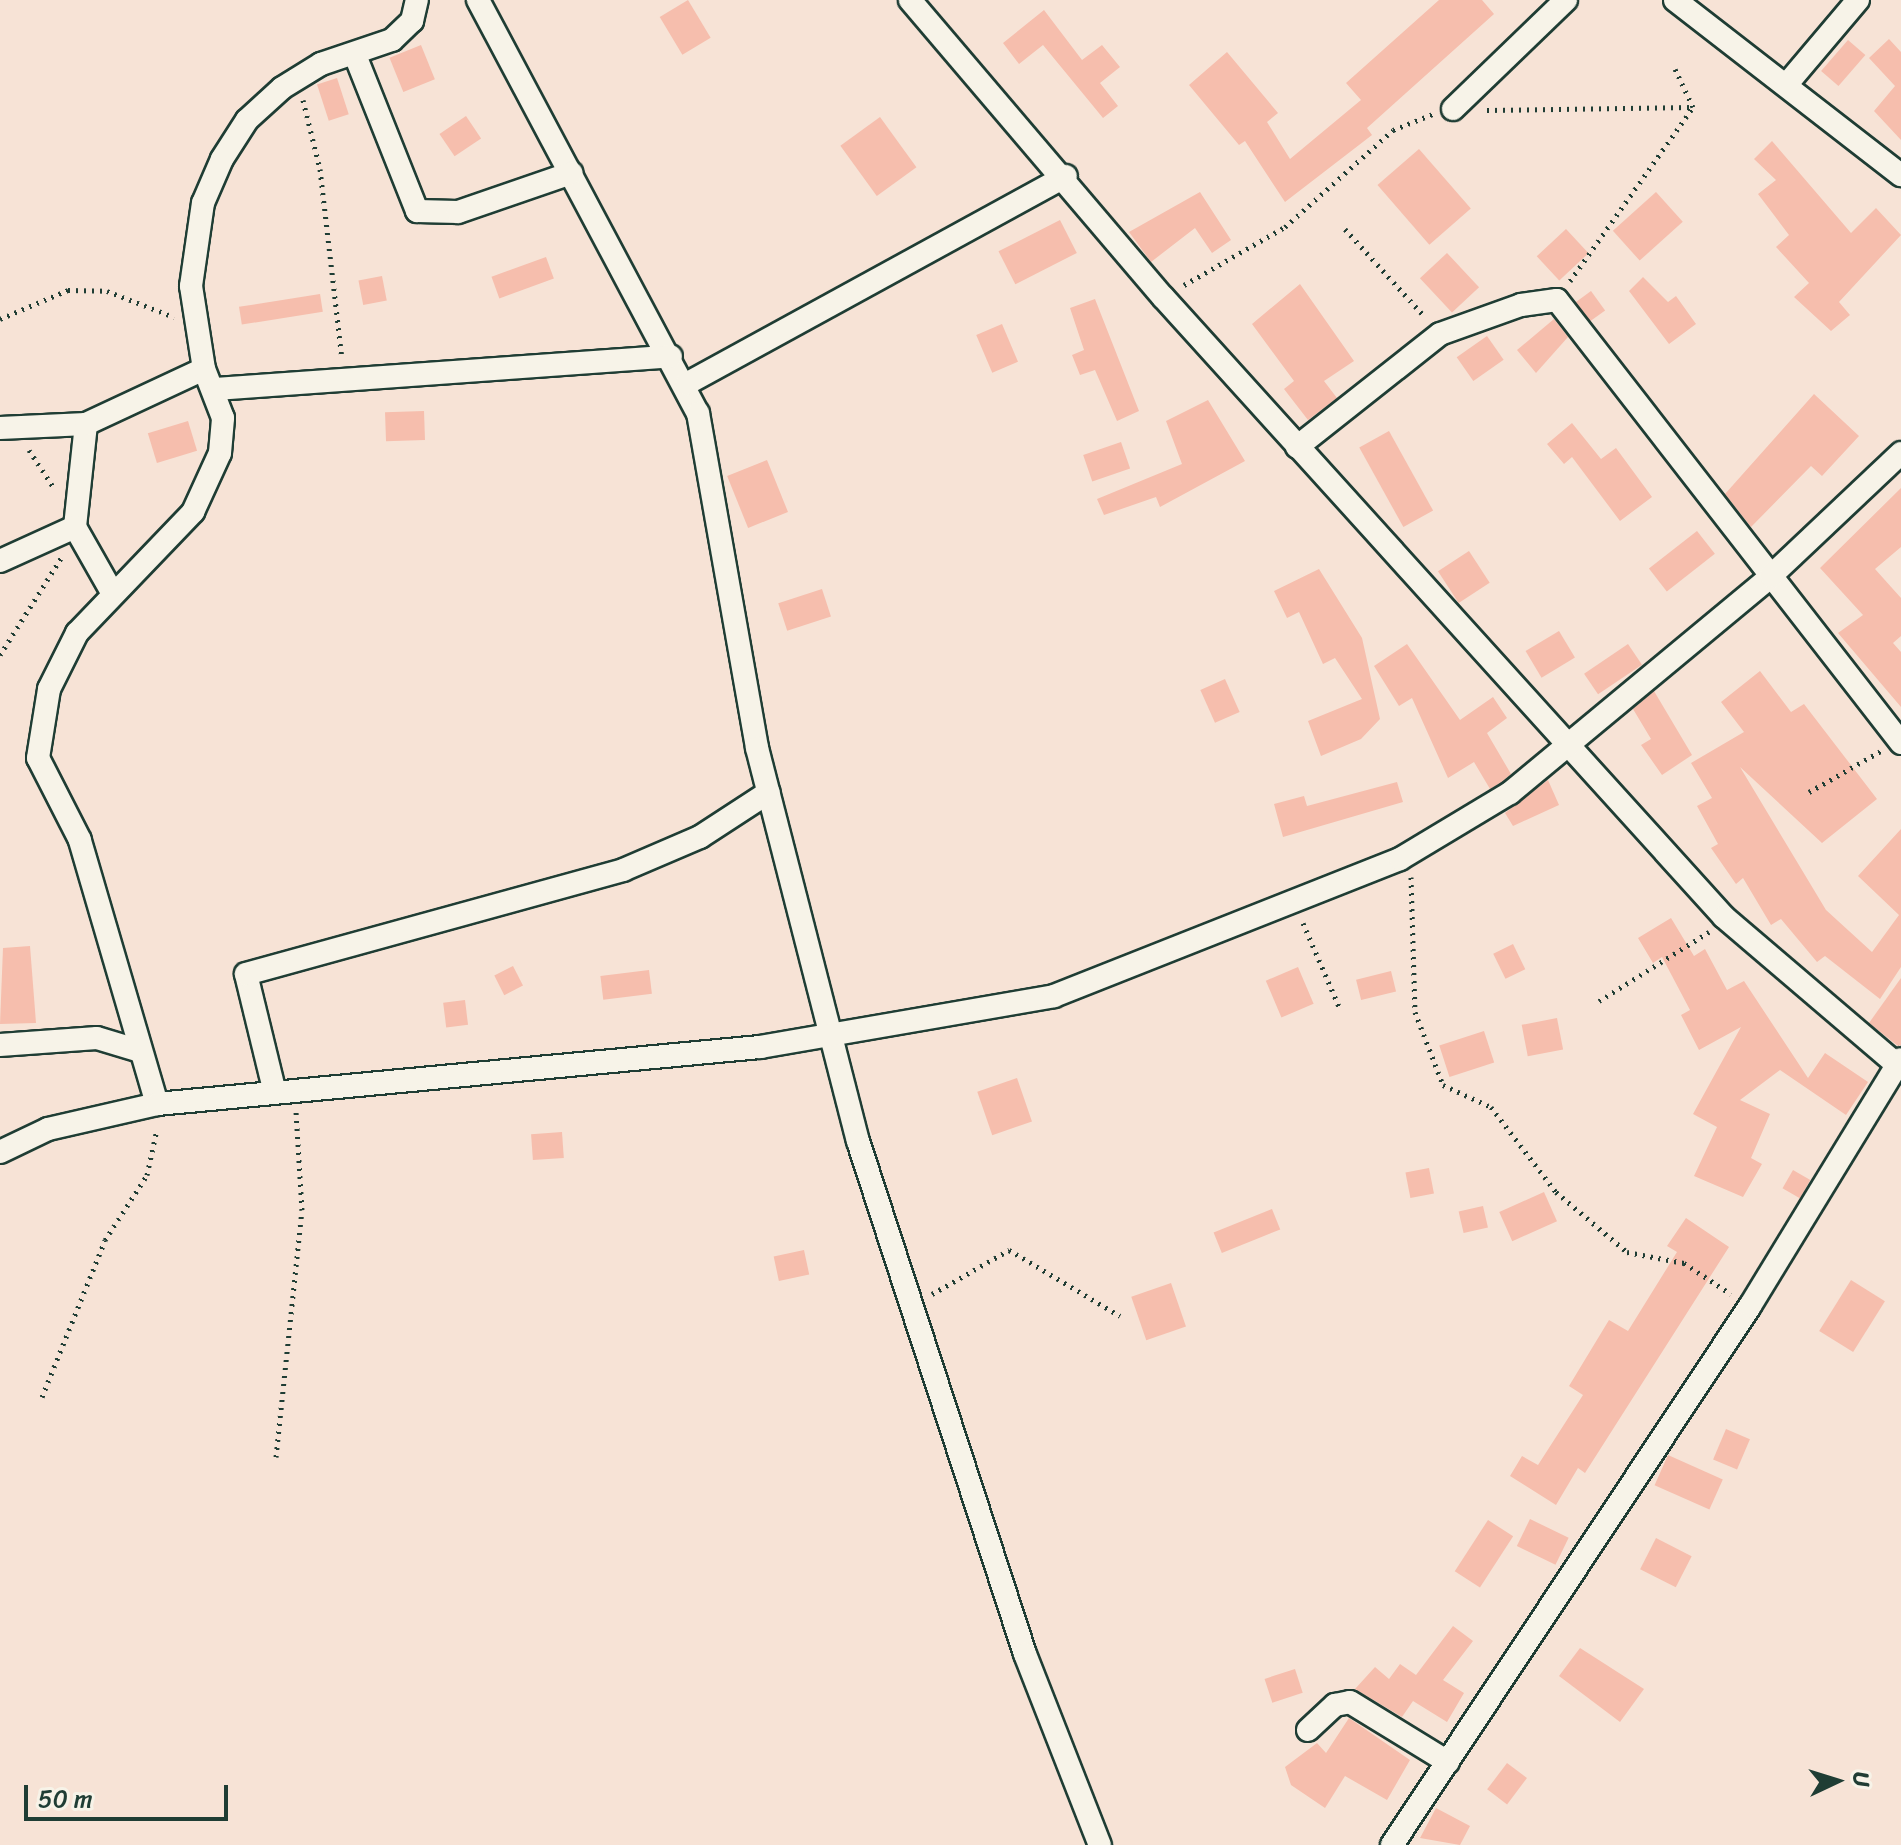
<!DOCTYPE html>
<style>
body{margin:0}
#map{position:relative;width:1901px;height:1845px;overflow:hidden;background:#f7e3d6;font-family:Sriracha,sans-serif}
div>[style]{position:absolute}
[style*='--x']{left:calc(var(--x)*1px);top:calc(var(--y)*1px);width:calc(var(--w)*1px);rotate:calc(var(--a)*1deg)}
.building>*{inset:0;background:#f6bead;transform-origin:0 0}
.path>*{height:5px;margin-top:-2.5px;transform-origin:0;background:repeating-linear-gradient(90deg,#1f3d34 0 2px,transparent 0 8px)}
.roads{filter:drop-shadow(2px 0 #1f3d34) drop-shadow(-2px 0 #1f3d34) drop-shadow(0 2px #1f3d34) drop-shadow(0 -2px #1f3d34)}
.street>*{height:22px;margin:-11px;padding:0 11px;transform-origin:11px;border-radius:11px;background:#f7f3e8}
span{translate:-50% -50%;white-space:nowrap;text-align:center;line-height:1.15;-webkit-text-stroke:6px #f7f3e8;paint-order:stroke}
.north{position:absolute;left:1797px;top:1741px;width:80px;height:80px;-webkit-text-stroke:6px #f7f3e8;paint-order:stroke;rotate:86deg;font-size:22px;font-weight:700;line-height:32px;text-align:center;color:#1f3d34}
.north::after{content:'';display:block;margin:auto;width:28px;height:36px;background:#1f3d34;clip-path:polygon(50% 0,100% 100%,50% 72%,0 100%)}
.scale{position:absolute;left:24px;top:1785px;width:204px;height:36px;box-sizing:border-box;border:4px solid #1f3d34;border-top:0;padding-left:10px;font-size:24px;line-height:28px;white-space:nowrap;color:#1f3d34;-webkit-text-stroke:6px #f7f3e8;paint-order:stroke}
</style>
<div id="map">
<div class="building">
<i style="left:688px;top:0;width:44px;height:33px;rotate:59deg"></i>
<i style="clip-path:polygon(1439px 0,1482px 0,1494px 14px,1367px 128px,1372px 135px,1285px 202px,1245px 141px,1239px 145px,1189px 85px,1227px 52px,1278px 113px,1267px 122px,1290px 159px,1361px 100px,1346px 83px)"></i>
<i style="clip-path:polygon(1044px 10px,1082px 60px,1102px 45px,1120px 67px,1100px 83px,1118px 106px,1103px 118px,1043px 45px,1019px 64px,1003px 43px)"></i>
<i style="clip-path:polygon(1889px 39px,1901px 52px,1901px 140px,1874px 111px,1895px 86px,1869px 58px)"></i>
<i style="left:1848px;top:40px;width:23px;height:41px;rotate:41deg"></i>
<i style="left:421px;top:45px;width:37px;height:34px;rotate:68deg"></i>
<i style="left:337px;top:78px;width:38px;height:21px;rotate:72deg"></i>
<i style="left:466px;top:116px;width:27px;height:32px;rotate:56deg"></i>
<i style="left:880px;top:117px;width:62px;height:49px;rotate:54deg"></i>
<i style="clip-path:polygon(1772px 141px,1851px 233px,1876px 208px,1901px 235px,1839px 302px,1850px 315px,1831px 331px,1794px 297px,1809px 283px,1776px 247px,1789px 235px,1758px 194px,1776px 180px,1754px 159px)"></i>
<i style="left:1419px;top:149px;width:79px;height:55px;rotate:49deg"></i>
<i style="clip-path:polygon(1200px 192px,1231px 240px,1212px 253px,1195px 228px,1151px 262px,1129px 232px)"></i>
<i style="left:1656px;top:192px;width:40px;height:58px;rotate:48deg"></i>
<i style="left:1060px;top:220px;width:37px;height:69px;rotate:63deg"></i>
<i style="left:1566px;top:229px;width:33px;height:40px;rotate:47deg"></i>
<i style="left:1447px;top:253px;width:47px;height:37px;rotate:47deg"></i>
<i style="left:546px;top:257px;width:23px;height:58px;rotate:70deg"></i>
<i style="left:382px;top:276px;width:25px;height:24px;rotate:79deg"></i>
<i style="clip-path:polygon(1643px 277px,1668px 302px,1676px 296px,1696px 324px,1669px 344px,1629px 291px)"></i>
<i style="clip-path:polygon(1300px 284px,1354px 361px,1324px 381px,1337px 398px,1308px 420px,1284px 389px,1294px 381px,1252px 324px)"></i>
<i style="left:1591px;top:291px;width:24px;height:19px;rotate:54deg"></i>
<i style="left:320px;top:294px;width:18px;height:82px;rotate:81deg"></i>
<i style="clip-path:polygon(1095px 299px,1139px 411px,1117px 421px,1095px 370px,1080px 375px,1072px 355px,1084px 350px,1070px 308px)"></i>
<i style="clip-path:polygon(1554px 319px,1568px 337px,1536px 373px,1517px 350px)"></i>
<i style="left:1002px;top:324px;width:41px;height:28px;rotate:67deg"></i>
<i style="left:1487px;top:336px;width:29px;height:37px;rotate:55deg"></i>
<i style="clip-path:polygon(1814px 394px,1859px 436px,1822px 476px,1811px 466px,1751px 527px,1725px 494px)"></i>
<i style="clip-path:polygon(1208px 400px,1245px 461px,1160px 507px,1156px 497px,1104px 515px,1097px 499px,1182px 464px,1166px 421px)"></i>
<i style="left:424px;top:411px;width:29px;height:39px;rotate:88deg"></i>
<i style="left:188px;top:421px;width:31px;height:42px;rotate:73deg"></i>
<i style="clip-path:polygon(1572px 423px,1601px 459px,1616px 448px,1652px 497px,1620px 521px,1572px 457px,1564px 464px,1547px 444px)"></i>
<i style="left:1389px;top:431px;width:91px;height:34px;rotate:61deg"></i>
<i style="left:1121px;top:442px;width:28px;height:40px;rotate:71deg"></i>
<i style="left:767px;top:460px;width:56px;height:43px;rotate:68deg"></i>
<i style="clip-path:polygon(1901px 488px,1901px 547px,1875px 569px,1901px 598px,1901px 636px,1893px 643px,1901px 652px,1901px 707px,1838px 633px,1863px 615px,1820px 568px)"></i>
<i style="left:1697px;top:531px;width:29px;height:61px;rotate:52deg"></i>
<i style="left:1469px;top:551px;width:38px;height:37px;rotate:57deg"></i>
<i style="clip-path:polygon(1319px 569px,1362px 638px,1380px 719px,1361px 739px,1321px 756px,1308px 721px,1362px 699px,1335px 658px,1323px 664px,1299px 612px,1287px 618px,1274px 591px)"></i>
<i style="left:822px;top:589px;width:29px;height:46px;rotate:72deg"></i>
<i style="left:1559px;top:631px;width:31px;height:39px;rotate:59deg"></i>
<i style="clip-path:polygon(1407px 644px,1460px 720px,1493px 697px,1507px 718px,1487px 733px,1511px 774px,1502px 782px,1490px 789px,1474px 762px,1448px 778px,1412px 698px,1399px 706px,1374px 666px)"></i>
<i style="left:1628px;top:644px;width:25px;height:53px;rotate:56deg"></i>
<i style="clip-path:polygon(1760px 671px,1791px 712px,1804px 704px,1877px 799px,1822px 843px,1740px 767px,1826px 910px,1872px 952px,1899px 915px,1858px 876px,1901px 829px,1901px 967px,1880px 999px,1825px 956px,1817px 962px,1781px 919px,1771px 925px,1743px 878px,1736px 884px,1711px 848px,1718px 844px,1697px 806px,1712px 798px,1691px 763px,1744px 732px,1721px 702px)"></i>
<i style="left:1225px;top:679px;width:36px;height:27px;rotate:66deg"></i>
<i style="clip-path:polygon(1654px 691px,1692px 755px,1662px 775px,1641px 745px,1651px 739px,1633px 709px)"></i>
<i style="clip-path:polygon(1548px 780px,1559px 805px,1513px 826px,1505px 813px)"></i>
<i style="clip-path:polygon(1397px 782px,1403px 802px,1283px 837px,1274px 804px,1304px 796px,1307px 806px)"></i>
<i style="clip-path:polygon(1671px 918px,1694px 956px,1705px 949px,1727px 990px,1744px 981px,1808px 1078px,1825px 1053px,1868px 1082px,1846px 1115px,1780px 1070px,1740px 1100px,1770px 1114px,1751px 1158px,1762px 1164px,1743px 1197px,1694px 1176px,1717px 1127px,1693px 1114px,1741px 1027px,1699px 1050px,1681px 1015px,1690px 1010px,1662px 957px,1653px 963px,1638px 938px)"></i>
<i style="left:1513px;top:944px;width:28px;height:22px;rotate:64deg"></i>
<i style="clip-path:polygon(30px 946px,36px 1023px,0 1024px,3px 948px)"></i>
<i style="left:513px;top:966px;width:22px;height:21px;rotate:63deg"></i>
<i style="left:1298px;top:967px;width:40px;height:35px;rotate:67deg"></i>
<i style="left:649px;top:970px;width:24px;height:49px;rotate:83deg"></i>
<i style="left:1391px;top:971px;width:21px;height:36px;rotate:76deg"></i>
<i style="clip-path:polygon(1901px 978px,1901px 1045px,1898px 1046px,1869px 1023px)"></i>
<i style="left:465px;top:1000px;width:25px;height:22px;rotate:83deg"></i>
<i style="left:1557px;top:1018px;width:32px;height:36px;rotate:79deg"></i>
<i style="left:1484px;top:1031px;width:33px;height:47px;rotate:72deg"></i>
<i style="left:1017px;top:1078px;width:46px;height:42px;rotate:71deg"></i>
<i style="left:562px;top:1132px;width:26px;height:31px;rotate:86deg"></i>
<i style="left:1429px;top:1168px;width:26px;height:24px;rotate:79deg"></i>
<i style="left:1793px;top:1170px;width:20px;height:21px;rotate:30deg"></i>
<i style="left:1544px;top:1192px;width:32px;height:49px;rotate:66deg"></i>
<i style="left:1483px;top:1206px;width:22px;height:25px;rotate:77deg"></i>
<i style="left:1272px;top:1209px;width:22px;height:63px;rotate:68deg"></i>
<i style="clip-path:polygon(1686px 1218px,1729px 1247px,1585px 1473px,1578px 1468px,1556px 1505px,1510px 1476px,1522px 1456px,1538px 1465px,1583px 1395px,1569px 1386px,1609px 1320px,1628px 1331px,1677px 1252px,1667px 1246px)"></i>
<i style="left:804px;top:1250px;width:25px;height:31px;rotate:78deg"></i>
<i style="left:1851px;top:1280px;width:40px;height:60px;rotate:32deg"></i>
<i style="left:1171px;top:1283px;width:46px;height:42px;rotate:71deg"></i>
<i style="left:1726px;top:1429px;width:26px;height:33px;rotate:23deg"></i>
<i style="left:1668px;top:1455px;width:60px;height:33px;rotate:24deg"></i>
<i style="left:1530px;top:1519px;width:43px;height:30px;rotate:26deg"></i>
<i style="left:1488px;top:1520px;width:30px;height:61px;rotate:33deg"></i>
<i style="left:1656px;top:1538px;width:40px;height:35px;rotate:27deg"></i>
<i style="clip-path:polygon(1453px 1626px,1473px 1641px,1443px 1680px,1464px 1693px,1447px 1722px,1413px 1701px,1402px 1717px,1355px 1689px,1375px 1667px,1389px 1679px,1400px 1664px,1416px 1675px)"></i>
<i style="clip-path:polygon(1580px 1648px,1644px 1689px,1620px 1722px,1559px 1676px)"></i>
<i style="left:1295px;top:1669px;width:25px;height:32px;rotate:72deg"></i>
<i style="clip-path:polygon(1349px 1718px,1410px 1760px,1387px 1800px,1345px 1776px,1325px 1808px,1291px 1785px,1285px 1767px,1317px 1743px,1326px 1753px)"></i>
<i style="left:1507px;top:1763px;width:25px;height:33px;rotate:37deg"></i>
<i style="clip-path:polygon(1436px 1808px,1470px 1826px,1460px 1845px,1420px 1838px)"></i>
</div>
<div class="path">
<i style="--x:303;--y:100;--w:71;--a:76.2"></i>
<i style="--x:320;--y:169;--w:190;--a:83.4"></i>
<i style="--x:1487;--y:110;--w:206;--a:-0.8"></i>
<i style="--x:1345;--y:229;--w:119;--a:47.7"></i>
<i style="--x:1570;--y:281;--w:213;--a:-54.7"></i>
<i style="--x:1693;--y:107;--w:42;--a:-115.3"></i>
<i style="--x:1184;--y:285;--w:116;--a:-29.9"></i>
<i style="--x:1285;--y:227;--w:145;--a:-41.9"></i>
<i style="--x:1393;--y:130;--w:43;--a:-21.8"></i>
<i style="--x:0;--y:319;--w:74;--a:-23.1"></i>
<i style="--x:68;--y:290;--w:39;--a:1"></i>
<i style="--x:107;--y:291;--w:72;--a:21.2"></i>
<i style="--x:29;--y:450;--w:45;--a:56.7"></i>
<i style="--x:0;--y:655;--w:115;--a:-57.8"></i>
<i style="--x:1809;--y:792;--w:83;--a:-29.7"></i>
<i style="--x:1411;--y:877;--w:135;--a:88.3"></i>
<i style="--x:1415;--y:1012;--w:78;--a:69"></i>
<i style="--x:1443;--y:1085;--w:53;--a:24.6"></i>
<i style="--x:1491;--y:1107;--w:107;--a:52.6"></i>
<i style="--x:1556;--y:1192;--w:93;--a:40.2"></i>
<i style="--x:1627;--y:1252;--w:58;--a:10.9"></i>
<i style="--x:1684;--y:1263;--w:56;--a:33.4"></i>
<i style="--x:1303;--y:923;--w:94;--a:66.7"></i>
<i style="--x:1599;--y:1001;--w:130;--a:-32.1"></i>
<i style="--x:932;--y:1294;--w:89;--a:-29.7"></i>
<i style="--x:1009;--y:1250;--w:129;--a:30.7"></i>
<i style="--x:42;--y:1397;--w:169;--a:-68.1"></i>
<i style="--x:105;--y:1240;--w:77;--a:-57.1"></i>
<i style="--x:147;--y:1175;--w:47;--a:-77.7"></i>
<i style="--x:276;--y:1457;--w:248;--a:-84"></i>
<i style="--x:302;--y:1210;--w:98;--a:-93.5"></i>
</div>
<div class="roads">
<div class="street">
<i style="--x:478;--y:0;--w:468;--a:62"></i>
<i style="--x:698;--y:413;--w:340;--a:80"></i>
<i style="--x:757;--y:748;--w:406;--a:75.6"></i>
<i style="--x:858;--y:1141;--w:539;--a:71.97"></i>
<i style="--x:1025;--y:1654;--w:205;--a:68.6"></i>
<i style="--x:910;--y:0;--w:390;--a:49.6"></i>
<i style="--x:1163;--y:297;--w:836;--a:47.86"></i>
<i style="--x:1724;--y:917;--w:228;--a:40.5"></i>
<i style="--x:1675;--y:0;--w:286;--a:37.8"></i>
<i style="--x:355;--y:55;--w:168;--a:68.3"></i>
<i style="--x:417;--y:211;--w:41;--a:1.4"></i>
<i style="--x:458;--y:212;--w:120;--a:-19"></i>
<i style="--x:1787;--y:84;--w:110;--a:-49.8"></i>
<i style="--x:1453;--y:109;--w:157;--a:-44"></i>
<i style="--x:686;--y:384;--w:433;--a:-28.7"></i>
<i style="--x:216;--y:389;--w:456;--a:-4.1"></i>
<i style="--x:86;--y:424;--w:104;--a:96.1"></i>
<i style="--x:75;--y:527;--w:75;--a:60.4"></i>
<i style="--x:0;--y:428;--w:86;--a:-2.7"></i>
<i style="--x:86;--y:424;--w:130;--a:-25"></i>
<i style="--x:1297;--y:447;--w:182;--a:-38.3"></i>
<i style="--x:1440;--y:334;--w:86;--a:-19.7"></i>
<i style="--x:1521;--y:305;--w:36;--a:-8"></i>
<i style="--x:1557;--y:300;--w:561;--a:52.17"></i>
<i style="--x:0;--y:561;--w:82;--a:-24.4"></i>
<i style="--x:0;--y:1045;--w:97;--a:-4.1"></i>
<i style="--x:97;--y:1038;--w:45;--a:16.8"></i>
<i style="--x:274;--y:1089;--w:118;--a:-103.7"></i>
<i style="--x:246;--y:974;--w:391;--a:-15.4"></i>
<i style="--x:623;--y:870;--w:84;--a:-23.2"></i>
<i style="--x:700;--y:837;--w:82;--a:-33.1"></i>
<i style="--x:157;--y:1104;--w:275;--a:-106.3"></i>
<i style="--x:80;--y:840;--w:92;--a:-117.1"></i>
<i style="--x:38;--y:758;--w:70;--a:-80.9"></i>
<i style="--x:49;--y:689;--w:63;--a:-63.4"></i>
<i style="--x:77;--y:633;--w:168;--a:-46.2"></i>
<i style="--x:193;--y:512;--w:65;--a:-65.4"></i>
<i style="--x:220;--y:453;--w:35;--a:-85"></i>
<i style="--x:223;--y:418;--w:53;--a:-111.2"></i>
<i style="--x:204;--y:369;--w:84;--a:-98.9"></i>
<i style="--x:191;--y:286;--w:84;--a:-81.8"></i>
<i style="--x:203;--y:203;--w:48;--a:-66.6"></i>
<i style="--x:222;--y:159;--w:46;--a:-57.3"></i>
<i style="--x:247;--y:120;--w:47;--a:-42.4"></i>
<i style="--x:282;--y:88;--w:46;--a:-31.6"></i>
<i style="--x:321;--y:64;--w:75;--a:-18.7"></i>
<i style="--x:392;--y:40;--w:28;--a:-44"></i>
<i style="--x:412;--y:21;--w:22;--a:-77"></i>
<i style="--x:0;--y:1152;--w:53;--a:-25.6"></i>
<i style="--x:48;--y:1129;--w:112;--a:-12.9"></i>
<i style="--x:157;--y:1104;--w:606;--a:-5.4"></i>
<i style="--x:760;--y:1047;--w:298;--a:-9.8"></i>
<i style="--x:1054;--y:996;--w:372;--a:-21.6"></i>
<i style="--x:1400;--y:859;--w:128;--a:-31"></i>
<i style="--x:1510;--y:793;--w:339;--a:-39.7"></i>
<i style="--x:1771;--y:576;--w:179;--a:-43.4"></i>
<i style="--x:1308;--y:1730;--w:37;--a:-43"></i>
<i style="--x:1335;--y:1705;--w:15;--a:-11"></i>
<i style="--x:1350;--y:1702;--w:115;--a:31.5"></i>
<i style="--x:1392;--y:1845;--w:647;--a:-56.41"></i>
<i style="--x:1750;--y:1306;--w:289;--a:-58.6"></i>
</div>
</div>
<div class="north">U</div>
<div class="scale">50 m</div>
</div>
